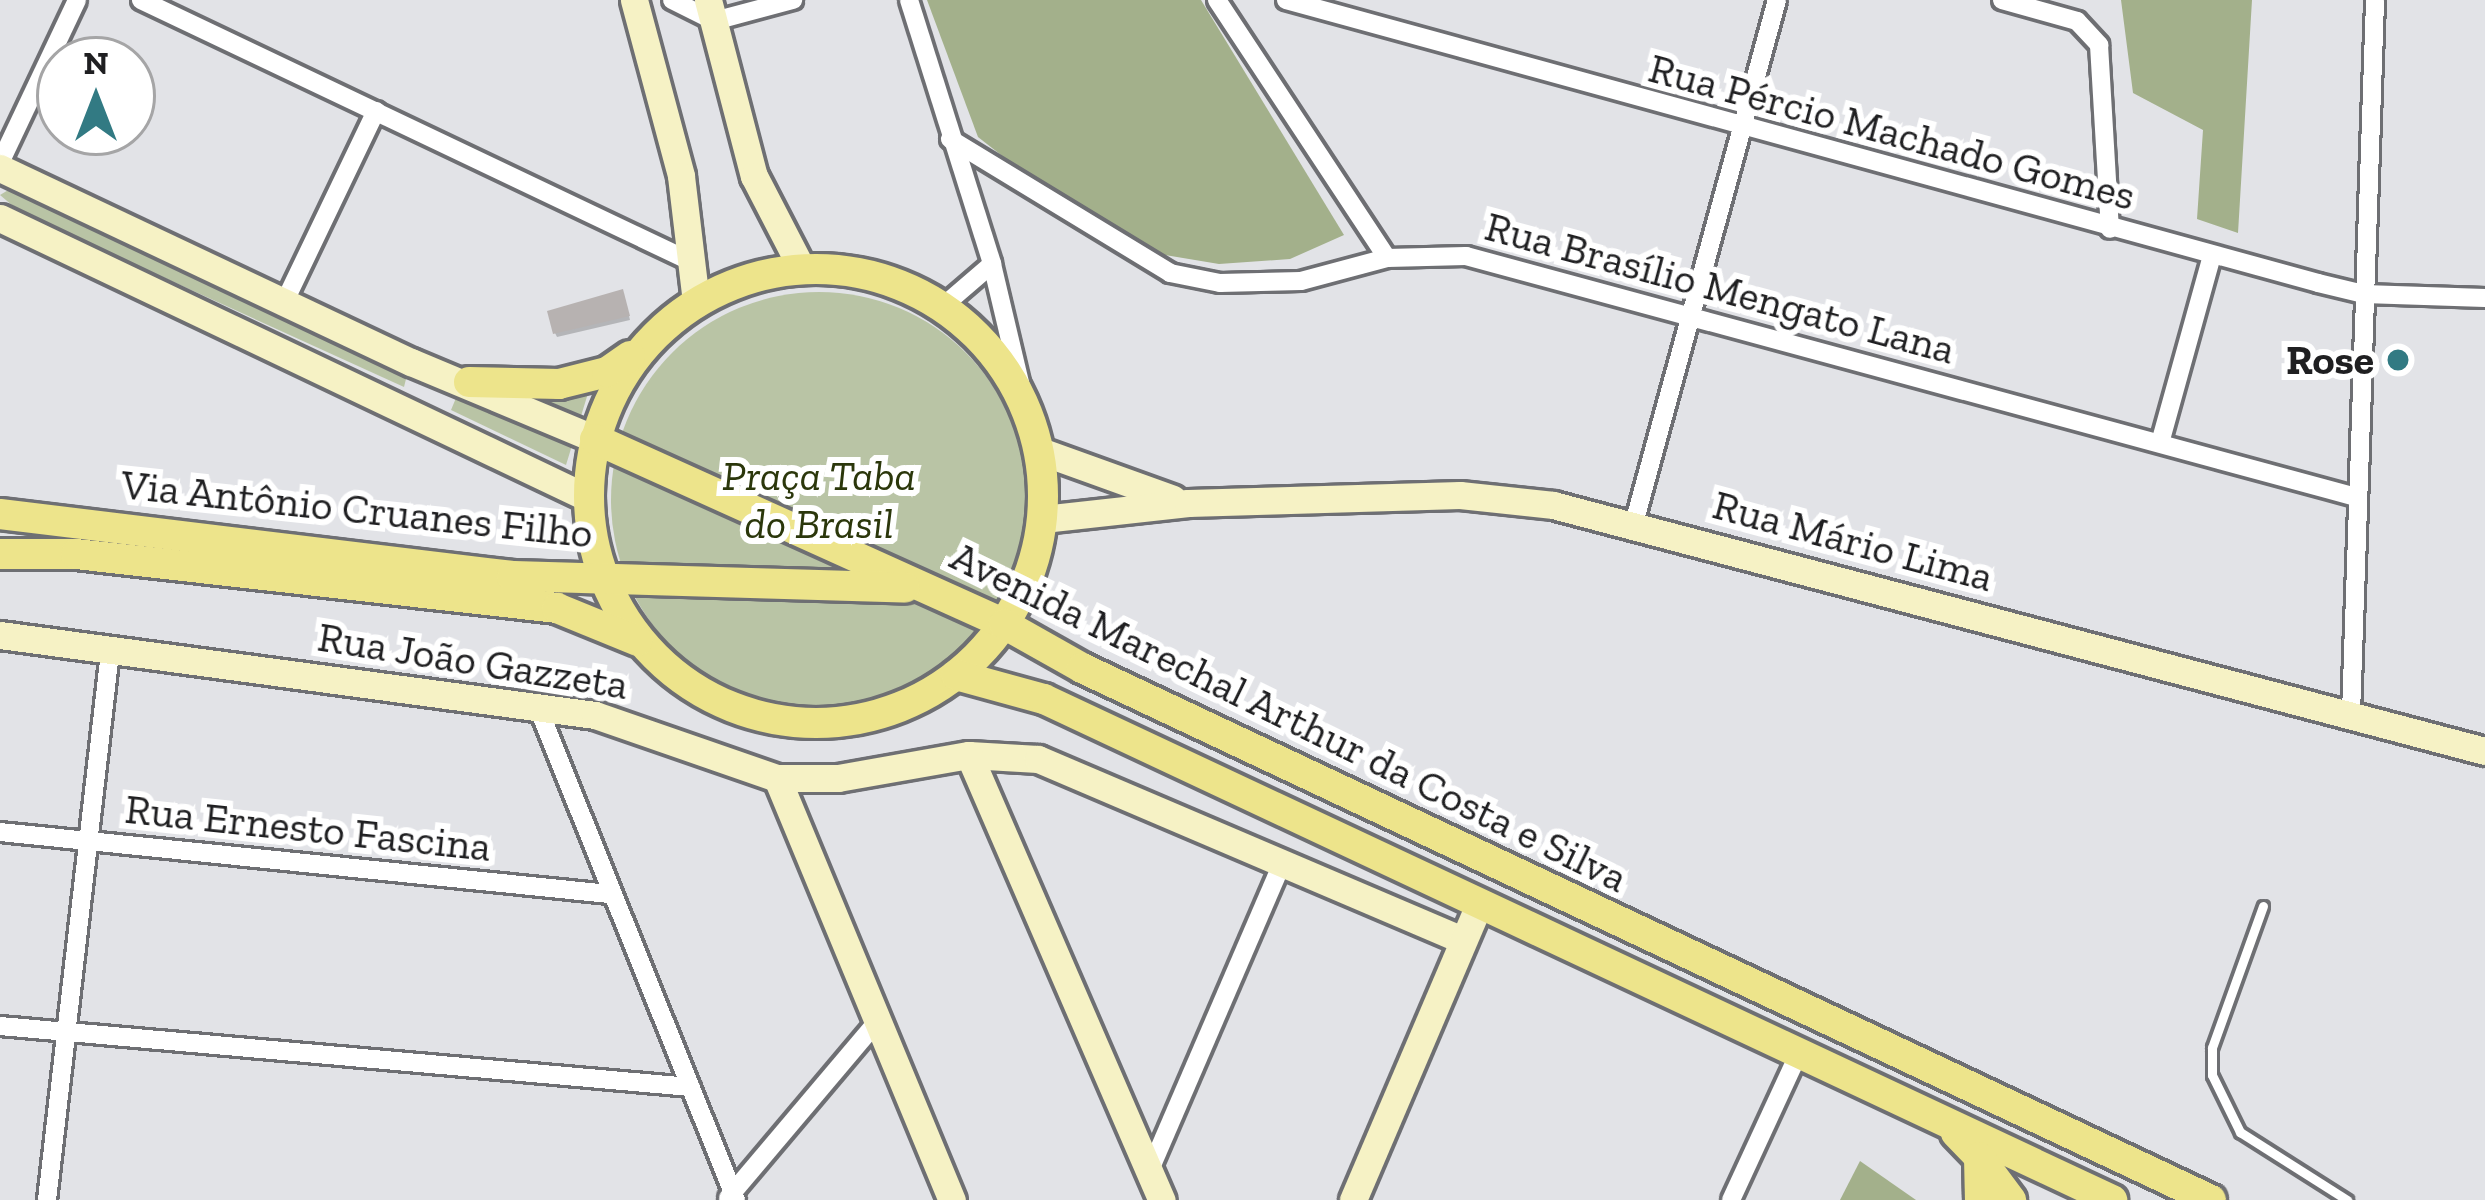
<!DOCTYPE html>
<meta charset="utf-8">
<style>
body{margin:0}
#map{position:relative;width:2485px;height:1200px;overflow:hidden;background:#e2e3e7;font-family:"Zilla Slab",serif}
div>[style]{position:absolute}
[style*='--x']{left:calc(var(--x)*1px);top:calc(var(--y)*1px);width:calc(var(--w)*1px);rotate:calc(var(--a)*1deg)}
.green>*{inset:0;background:#b9c4a5}
.round{border-radius:50%}
.forest>*{inset:0;background:#a3b08b}
.shadow>*{inset:0;background:#0003}
.building>*{inset:0;background:#b7b2b1}
.roads{filter:drop-shadow(3px 0 #6e6f73) drop-shadow(-3px 0 #6e6f73) drop-shadow(0 3px #6e6f73) drop-shadow(0 -3px #6e6f73)}
.lane>*{height:9px;margin:-4.5px;padding:0 4.5px;transform-origin:4.5px;border-radius:4.5px;background:#fff}
.street>*{height:18px;margin:-9px;padding:0 9px;transform-origin:9px;border-radius:9px;background:#fff}
.secondary>*{height:27px;margin:-13.5px;padding:0 13.5px;transform-origin:13.5px;border-radius:13.5px;background:#f6f2c5}
.primary>*{height:30px;margin:-15px;padding:0 15px;transform-origin:15px;border-radius:15px;background:#ede48b}
.primary>.ring{margin:-15px;padding:0;box-sizing:content-box;background:none;border:30px solid #ede48b;border-radius:50%}
.dots>*{width:33px;height:33px;translate:-50% -50%;box-sizing:border-box;border:6px solid #fff;border-radius:50%}
span{translate:-50% -50%;white-space:nowrap;text-align:center;line-height:1.15;-webkit-text-stroke:12px #fff;paint-order:stroke}
.street-label{font-size:42px;color:#1f1f21}
.poi-label{font-size:42px;color:#1f1f21;font-weight:700}
.right{translate:-100% -50%;text-align:right}
.park-label{font-size:42px;color:#2b370b;font-style:italic}
.north{position:absolute;left:36px;top:36px;width:120px;height:120px;box-sizing:border-box;background:#fff;border:3px solid #a5a5a6;border-radius:50%;rotate:0deg;font-size:33px;font-weight:700;line-height:48px;text-align:center;color:#1f1f21}
.north::after{content:'';display:block;margin:auto;width:42px;height:54px;background:#327a83;clip-path:polygon(50% 0,100% 100%,50% 72%,0 100%)}
</style>
<div id="map">
<div class="green">
<i style="clip-path:polygon(10px 189px,407px 375px,404px 387px,20px 212px,0 195px)"></i>
<i class="round" style="left:611px;top:292px;width:416px;height:416px"></i>
<i style="clip-path:polygon(589px 390px,566px 465px,451px 410px,456px 398px,521px 405px)"></i>
</div>
<div class="forest">
<i style="clip-path:polygon(927px 0,1201px 0,1344px 235px,1290px 259px,1219px 264px,1159px 254px,1037px 183px,978px 137px)"></i>
<i style="clip-path:polygon(2121px 0,2252px 0,2238px 233px,2197px 219px,2203px 130px,2133px 93px)"></i>
<i style="clip-path:polygon(1860px 1161px,1916px 1200px,1840px 1200px)"></i>
</div>
<div class="shadow">
<i style="clip-path:polygon(624px 296px,630px 320px,557px 337px,555px 333px)"></i>
</div>
<div class="building">
<i style="clip-path:polygon(623px 289px,630px 316px,553px 334px,547px 311px)"></i>
</div>
<div class="roads">
<div class="lane">
<i style="--x:2263;--y:906;--w:151;--a:109.8"></i>
<i style="--x:2212;--y:1048;--w:27;--a:90"></i>
<i style="--x:2212;--y:1075;--w:64;--a:63.8"></i>
<i style="--x:2240;--y:1132;--w:127;--a:32.4"></i>
</div>
<div class="street">
<i style="--x:141;--y:0;--w:612;--a:25.44"></i>
<i style="--x:672;--y:0;--w:47;--a:26.6"></i>
<i style="--x:714;--y:21;--w:82;--a:-14.9"></i>
<i style="--x:909;--y:0;--w:277;--a:72.5"></i>
<i style="--x:992;--y:264;--w:148;--a:76.7"></i>
<i style="--x:1217;--y:0;--w:309;--a:56.6"></i>
<i style="--x:1286;--y:0;--w:1070;--a:15.33"></i>
<i style="--x:2318;--y:283;--w:47;--a:13.4"></i>
<i style="--x:2364;--y:294;--w:121;--a:1.9"></i>
<i style="--x:2002;--y:0;--w:78;--a:15.6"></i>
<i style="--x:2077;--y:21;--w:33;--a:47"></i>
<i style="--x:2099;--y:45;--w:184;--a:86.6"></i>
<i style="--x:950;--y:139;--w:258;--a:31.3"></i>
<i style="--x:1170;--y:273;--w:51;--a:11.3"></i>
<i style="--x:1220;--y:283;--w:81;--a:-1.4"></i>
<i style="--x:1301;--y:281;--w:89;--a:-15"></i>
<i style="--x:1387;--y:258;--w:79;--a:-1.5"></i>
<i style="--x:1466;--y:256;--w:922;--a:15.15"></i>
<i style="--x:0;--y:163;--w:180;--a:-64.7"></i>
<i style="--x:284;--y:303;--w:213;--a:-64.4"></i>
<i style="--x:942;--y:307;--w:66;--a:-40.7"></i>
<i style="--x:2160;--y:443;--w:194;--a:-74.5"></i>
<i style="--x:1633;--y:527;--w:546;--a:-74.72"></i>
<i style="--x:537;--y:705;--w:534;--a:68.1"></i>
<i style="--x:2351;--y:714;--w:714;--a:-88.07"></i>
<i style="--x:0;--y:832;--w:612;--a:5.81"></i>
<i style="--x:0;--y:1026;--w:693;--a:5.05"></i>
<i style="--x:1150;--y:1170;--w:336;--a:-66.7"></i>
<i style="--x:728;--y:1198;--w:229;--a:-49.8"></i>
<i style="--x:47;--y:1200;--w:552;--a:-83.44"></i>
<i style="--x:1731;--y:1200;--w:160;--a:-65.2"></i>
</div>
<div class="secondary">
<i style="--x:634;--y:0;--w:182;--a:75"></i>
<i style="--x:681;--y:176;--w:127;--a:83.2"></i>
<i style="--x:708;--y:0;--w:182;--a:75.4"></i>
<i style="--x:754;--y:176;--w:105;--a:62.7"></i>
<i style="--x:0;--y:168;--w:454;--a:25.3"></i>
<i style="--x:411;--y:362;--w:199;--a:22.7"></i>
<i style="--x:0;--y:218;--w:651;--a:25.46"></i>
<i style="--x:1040;--y:451;--w:141;--a:19.8"></i>
<i style="--x:1043;--y:519;--w:146;--a:-6.3"></i>
<i style="--x:1188;--y:503;--w:272;--a:-1.7"></i>
<i style="--x:1460;--y:495;--w:94;--a:6.1"></i>
<i style="--x:1553;--y:505;--w:964;--a:14.79"></i>
<i style="--x:0;--y:635;--w:600;--a:7.66"></i>
<i style="--x:595;--y:715;--w:193;--a:19.1"></i>
<i style="--x:777;--y:778;--w:61;--a:0"></i>
<i style="--x:838;--y:778;--w:133;--a:-10"></i>
<i style="--x:969;--y:755;--w:69;--a:3.3"></i>
<i style="--x:1038;--y:759;--w:461;--a:23.1"></i>
<i style="--x:969;--y:755;--w:485;--a:66.6"></i>
<i style="--x:777;--y:778;--w:457;--a:67.5"></i>
<i style="--x:1353;--y:1200;--w:321;--a:-66.9"></i>
</div>
<div class="primary">
<i class="ring" style="left:589px;top:269px;width:424px;height:424px"></i>
<i style="--x:469;--y:382;--w:90;--a:1.3"></i>
<i style="--x:559;--y:384;--w:49;--a:-14"></i>
<i style="--x:607;--y:372;--w:28;--a:-35"></i>
<i style="--x:595;--y:439;--w:449;--a:24.3"></i>
<i style="--x:1004;--y:624;--w:90;--a:29.4"></i>
<i style="--x:1082;--y:668;--w:1248;--a:25.23"></i>
<i style="--x:0;--y:514;--w:516;--a:6.9"></i>
<i style="--x:512;--y:576;--w:393;--a:1.7"></i>
<i style="--x:0;--y:554;--w:76;--a:0"></i>
<i style="--x:76;--y:554;--w:484;--a:6.4"></i>
<i style="--x:557;--y:608;--w:87;--a:22.2"></i>
<i style="--x:956;--y:675;--w:91;--a:15.3"></i>
<i style="--x:1044;--y:699;--w:1180;--a:25.13"></i>
<i style="--x:1956;--y:1133;--w:33;--a:46"></i>
<i style="--x:1979;--y:1157;--w:43;--a:88.7"></i>
<i style="--x:1979;--y:1157;--w:54;--a:53.3"></i>
</div>
</div>
<div class="dots">
<i style="left:2398px;top:360px;background:#327a83"></i>
</div>
<div class="street-label">
<span style="left:1892px;top:132px;rotate:15deg">Rua Pércio Machado Gomes</span>
<span style="left:1720px;top:288px;rotate:15deg">Rua Brasílio Mengato Lana</span>
<span style="left:357px;top:509px;rotate:6deg">Via Antônio Cruanes Filho</span>
<span style="left:1853px;top:541px;rotate:15deg">Rua Mário Lima</span>
<span style="left:473px;top:661px;rotate:9deg">Rua João Gazzeta</span>
<span style="left:1289px;top:717px;rotate:26deg">Avenida Marechal Arthur da Costa e Silva</span>
<span style="left:308px;top:828px;rotate:6deg">Rua Ernesto Fascina</span>
</div>
<div class="poi-label">
<span class="right" style="left:2374px;top:360px">Rose</span>
</div>
<div class="park-label">
<span style="left:819px;top:500px">Praça Taba<br>do Brasil</span>
</div>
<div class="north">N</div>
</div>
